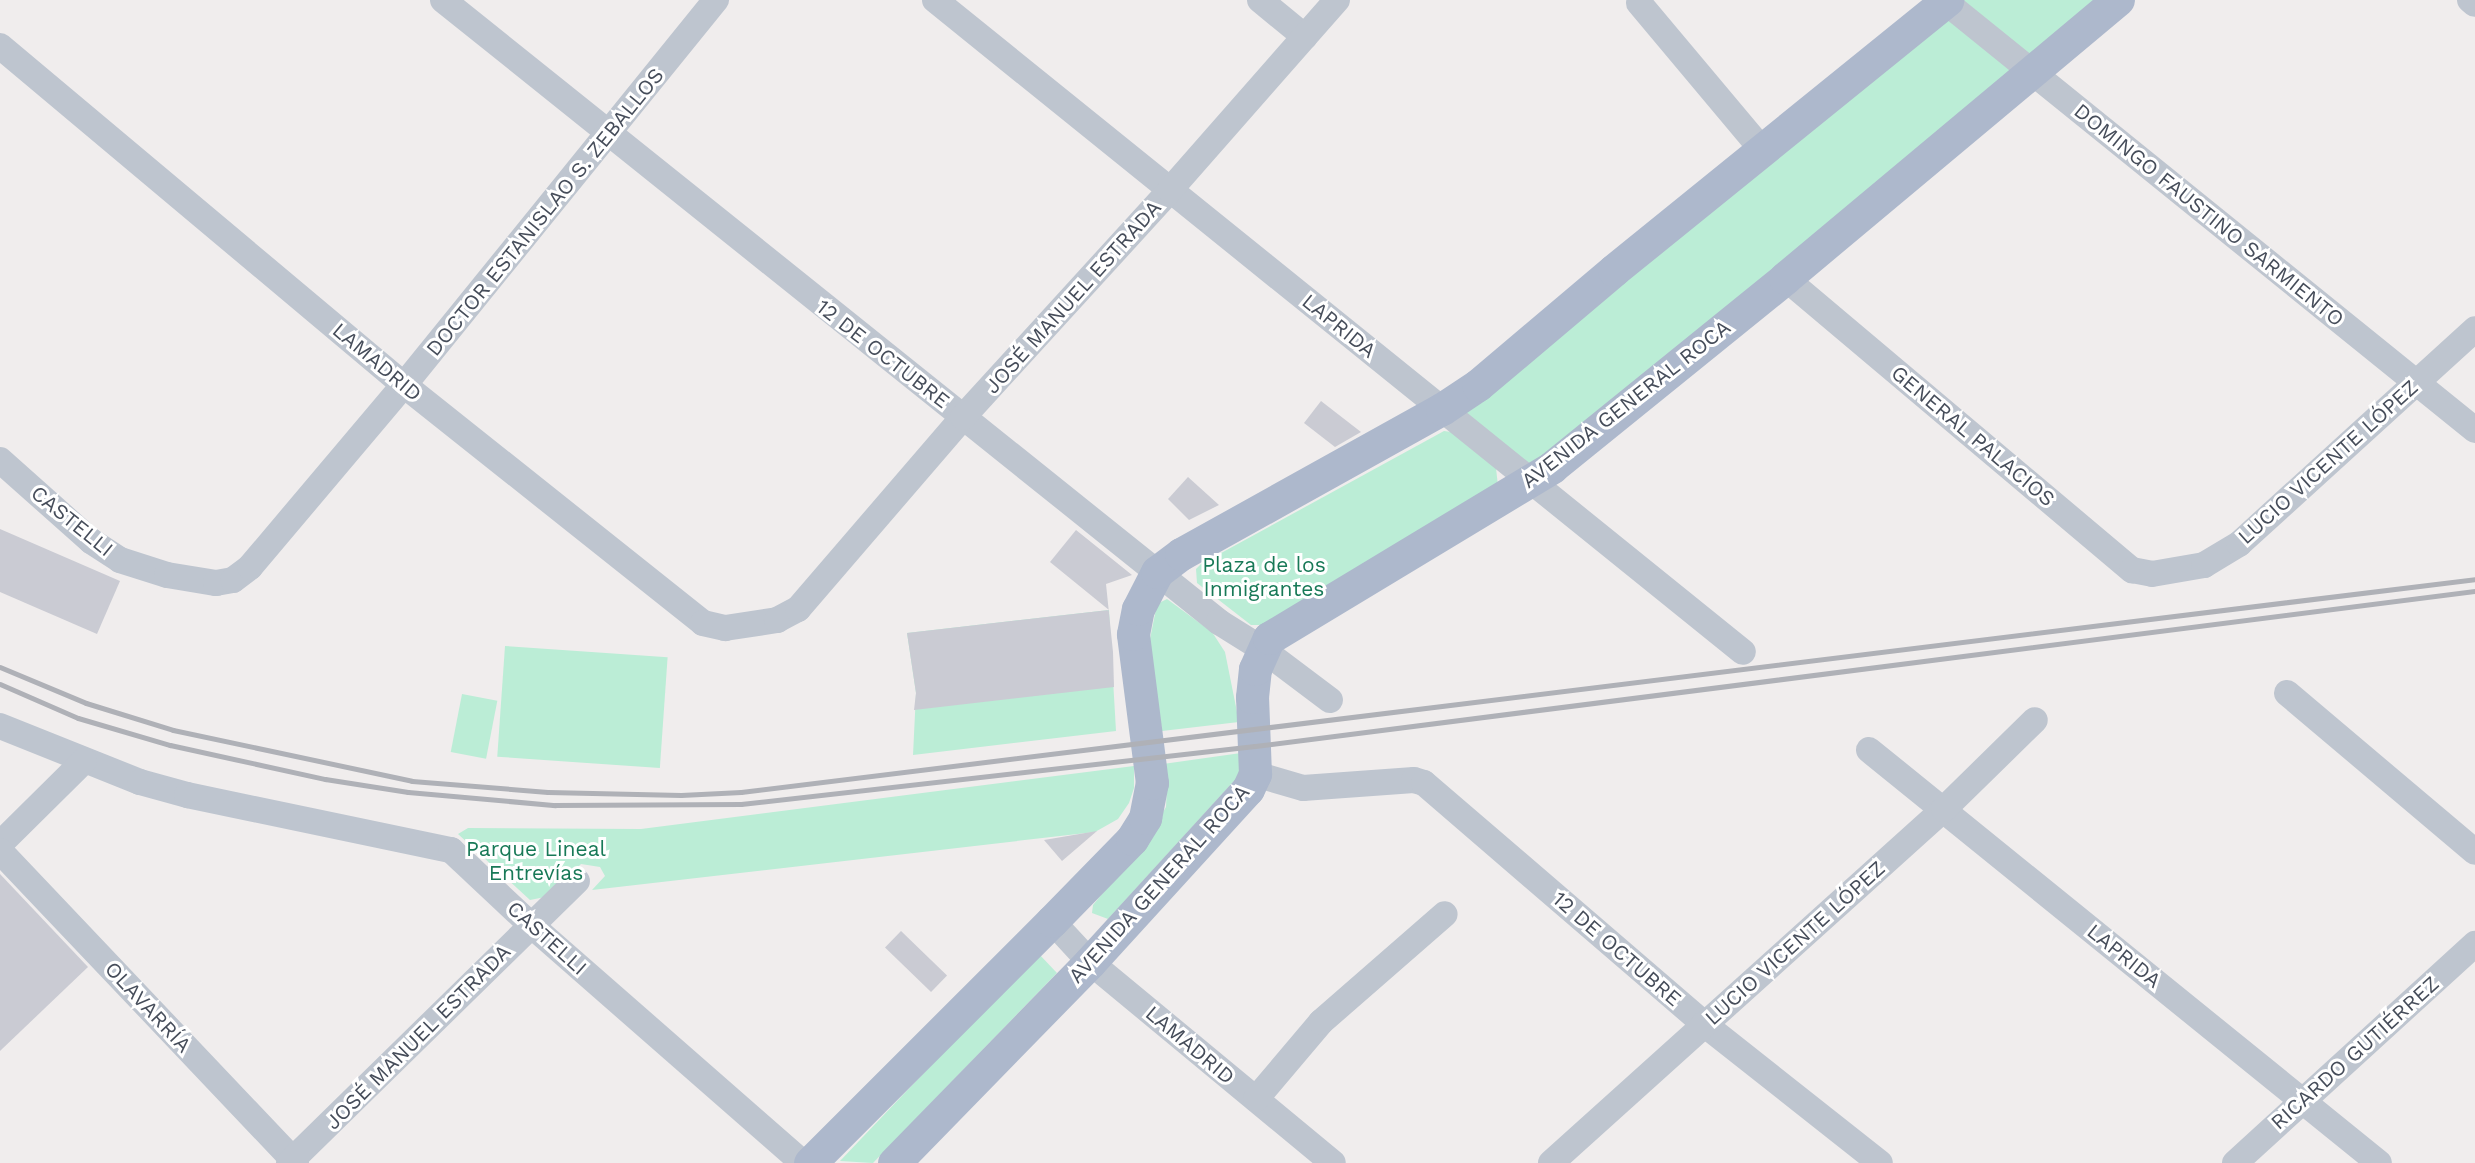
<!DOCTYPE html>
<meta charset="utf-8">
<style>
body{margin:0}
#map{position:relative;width:2475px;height:1163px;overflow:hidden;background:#f0eded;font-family:"Work Sans",sans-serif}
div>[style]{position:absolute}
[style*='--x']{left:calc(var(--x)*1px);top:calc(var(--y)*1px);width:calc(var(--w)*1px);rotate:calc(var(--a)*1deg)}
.green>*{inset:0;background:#bbedd6;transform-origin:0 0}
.building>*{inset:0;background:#cacbd3;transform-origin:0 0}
.minor>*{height:26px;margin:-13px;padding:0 13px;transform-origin:13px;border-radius:13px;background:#bec5cf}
.major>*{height:33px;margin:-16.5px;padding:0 16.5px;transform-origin:16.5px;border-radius:16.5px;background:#adb8cc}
.rail>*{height:5px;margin:-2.5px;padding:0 2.5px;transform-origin:2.5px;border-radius:2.5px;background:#afb1b7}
span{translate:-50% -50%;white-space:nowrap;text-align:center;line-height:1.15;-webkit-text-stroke:6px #fff;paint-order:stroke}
.street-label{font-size:21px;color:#464d5a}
.park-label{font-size:21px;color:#187957}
</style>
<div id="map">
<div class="green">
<i style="clip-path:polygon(1947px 0,2112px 0,1530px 482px,1442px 409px)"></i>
<i style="clip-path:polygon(1444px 431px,1451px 432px,1496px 468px,1498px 486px,1262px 625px,1251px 625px,1197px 583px,1196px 569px,1201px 564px)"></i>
<i style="clip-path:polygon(1167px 599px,1212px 632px,1225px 652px,1239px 722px,1162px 731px,1149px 644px,1157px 604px)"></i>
<i style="clip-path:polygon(1109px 610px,1116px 731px,913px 755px,916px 693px,907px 633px)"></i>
<i style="left:505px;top:646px;width:163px;height:111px;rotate:4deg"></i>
<i style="left:462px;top:694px;width:36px;height:59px;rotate:11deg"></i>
<i style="clip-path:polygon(1241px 753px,1245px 769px,1108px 919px,1092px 913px,1093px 905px,1147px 839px,1166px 807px,1167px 785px,1163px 764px)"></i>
<i style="clip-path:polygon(1134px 766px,1134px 788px,1129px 803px,1118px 819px,1095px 832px,592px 890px,605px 876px,600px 867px,581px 864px,550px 896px,530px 900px,458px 834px,468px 828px,641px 829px)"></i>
<i style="clip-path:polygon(1038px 953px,1057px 973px,873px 1163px,840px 1161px)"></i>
</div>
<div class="building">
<i style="clip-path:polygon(1321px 401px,1361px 432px,1335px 447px,1304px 423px)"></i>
<i style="clip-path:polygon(1188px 477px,1219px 505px,1189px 520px,1168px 499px)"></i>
<i style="clip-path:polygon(0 529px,120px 581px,97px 634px,0 592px)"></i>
<i style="clip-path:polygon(1076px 530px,1132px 575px,1106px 584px,1113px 652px,1114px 687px,914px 710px,916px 693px,907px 633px,1109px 610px,1050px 562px)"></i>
<i style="clip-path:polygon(1097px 831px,1062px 861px,1044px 840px)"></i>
<i style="clip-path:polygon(0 874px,88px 967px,0 1051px)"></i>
<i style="left:901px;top:931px;width:64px;height:23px;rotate:44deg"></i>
</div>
<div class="minor">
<i style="--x:443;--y:0;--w:995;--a:38.71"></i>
<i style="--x:1219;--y:622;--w:51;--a:32.1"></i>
<i style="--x:1262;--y:649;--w:85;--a:36.9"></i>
<i style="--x:935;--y:0;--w:1038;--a:38.9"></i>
<i style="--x:1260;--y:0;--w:58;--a:39.4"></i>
<i style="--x:1943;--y:0;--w:684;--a:38.95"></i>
<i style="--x:2470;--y:0;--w:6;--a:39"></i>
<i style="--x:1639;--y:3;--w:193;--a:50"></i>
<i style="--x:0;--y:46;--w:527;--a:40"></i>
<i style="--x:404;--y:385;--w:382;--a:38.5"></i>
<i style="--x:703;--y:623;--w:23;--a:13"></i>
<i style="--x:725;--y:628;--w:53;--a:-8.7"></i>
<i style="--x:777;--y:620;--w:24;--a:-28"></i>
<i style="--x:798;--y:609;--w:253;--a:-49.3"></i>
<i style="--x:963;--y:417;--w:307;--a:-47.6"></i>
<i style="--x:1170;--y:190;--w:253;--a:-48.7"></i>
<i style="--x:1785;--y:278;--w:454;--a:40.1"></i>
<i style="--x:2132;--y:570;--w:20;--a:11"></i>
<i style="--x:2152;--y:574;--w:53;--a:-9.8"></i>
<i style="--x:2204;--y:565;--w:41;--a:-31"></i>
<i style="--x:2239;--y:544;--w:319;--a:-42.3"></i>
<i style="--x:0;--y:460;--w:122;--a:41.7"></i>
<i style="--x:91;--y:541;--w:35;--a:33"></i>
<i style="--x:120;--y:560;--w:49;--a:17.7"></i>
<i style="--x:167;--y:575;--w:50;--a:9.3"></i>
<i style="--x:216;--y:583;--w:17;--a:-10"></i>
<i style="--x:233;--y:580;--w:21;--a:-37"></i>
<i style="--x:250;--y:567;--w:238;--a:-49.8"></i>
<i style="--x:404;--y:385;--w:496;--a:-51"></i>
<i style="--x:2287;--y:693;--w:246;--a:40.2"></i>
<i style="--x:0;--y:726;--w:151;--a:21.8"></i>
<i style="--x:140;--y:782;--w:49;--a:15.5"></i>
<i style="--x:187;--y:795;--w:270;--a:11.8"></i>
<i style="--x:451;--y:850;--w:110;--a:43.2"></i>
<i style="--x:531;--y:925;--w:361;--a:41.2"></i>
<i style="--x:1869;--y:750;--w:656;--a:39"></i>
<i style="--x:1255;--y:774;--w:50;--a:16.3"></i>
<i style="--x:1303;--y:788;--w:111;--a:-4.1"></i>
<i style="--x:1414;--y:780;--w:10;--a:17"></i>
<i style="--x:1424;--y:783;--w:369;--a:40.7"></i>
<i style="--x:1704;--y:1024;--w:224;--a:38.3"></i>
<i style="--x:0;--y:844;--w:118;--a:-44.7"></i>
<i style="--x:0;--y:851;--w:430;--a:46.5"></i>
<i style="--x:1052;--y:921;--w:56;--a:47.2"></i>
<i style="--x:1090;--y:962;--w:315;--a:39.6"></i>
<i style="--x:1256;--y:1099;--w:101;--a:-49.8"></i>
<i style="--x:1321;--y:1022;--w:164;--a:-41.1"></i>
<i style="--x:289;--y:1163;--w:403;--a:-44.4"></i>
<i style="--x:1551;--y:1163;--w:529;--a:-42.01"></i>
<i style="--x:1944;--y:809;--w:127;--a:-44.4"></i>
<i style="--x:2235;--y:1163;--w:325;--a:-42.4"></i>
</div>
<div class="major">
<i style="--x:810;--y:1163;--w:342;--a:-45"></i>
<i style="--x:1052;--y:921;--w:115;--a:-45.7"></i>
<i style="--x:1132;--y:839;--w:25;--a:-58"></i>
<i style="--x:1145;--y:818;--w:36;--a:-79"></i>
<i style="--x:1152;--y:783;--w:150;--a:-97.3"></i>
<i style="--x:1133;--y:634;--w:25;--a:-79"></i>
<i style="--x:1138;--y:609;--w:42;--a:-62.8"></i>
<i style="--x:1157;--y:572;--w:30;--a:-37"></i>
<i style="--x:1181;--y:554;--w:299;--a:-29.1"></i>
<i style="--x:1442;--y:409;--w:43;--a:-33.7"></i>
<i style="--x:1478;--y:385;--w:178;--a:-40.2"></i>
<i style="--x:1614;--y:270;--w:429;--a:-39"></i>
<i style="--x:894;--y:1163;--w:281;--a:-45.7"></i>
<i style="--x:1090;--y:962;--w:234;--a:-47.6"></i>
<i style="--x:1248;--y:789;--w:17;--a:-65"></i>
<i style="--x:1255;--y:774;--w:77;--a:-92.2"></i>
<i style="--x:1252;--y:697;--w:28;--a:-84"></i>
<i style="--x:1255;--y:669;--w:34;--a:-66"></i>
<i style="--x:1269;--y:638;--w:331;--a:-31.1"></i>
<i style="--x:1552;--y:467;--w:300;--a:-39"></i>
<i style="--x:1785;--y:278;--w:434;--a:-39.9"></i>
</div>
<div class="rail">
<i style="--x:0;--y:667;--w:93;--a:22.7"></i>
<i style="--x:86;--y:703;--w:91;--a:17.2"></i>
<i style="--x:173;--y:730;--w:244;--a:12"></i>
<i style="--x:412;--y:781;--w:136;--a:4.6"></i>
<i style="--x:548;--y:792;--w:133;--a:1.3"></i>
<i style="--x:681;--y:795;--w:60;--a:-2.9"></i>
<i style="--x:741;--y:792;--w:1747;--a:-7"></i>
<i style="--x:0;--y:684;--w:85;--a:23.6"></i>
<i style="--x:78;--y:718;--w:96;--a:16.4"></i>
<i style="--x:170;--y:745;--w:159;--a:12.4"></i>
<i style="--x:325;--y:779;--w:84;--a:8.9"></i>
<i style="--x:408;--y:792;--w:148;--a:5.1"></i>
<i style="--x:555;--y:805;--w:186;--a:-0.3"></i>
<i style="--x:741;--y:804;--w:517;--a:-6.44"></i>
<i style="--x:1255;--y:746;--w:1230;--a:-7.24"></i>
</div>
<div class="street-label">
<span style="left:545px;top:212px;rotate:-51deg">DOCTOR ESTANISLAO S. ZEBALLOS</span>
<span style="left:2209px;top:215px;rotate:39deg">DOMINGO FAUSTINO SARMIENTO</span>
<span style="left:1073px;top:297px;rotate:-48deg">JOSÉ MANUEL ESTRADA</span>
<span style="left:1339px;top:326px;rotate:39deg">LAPRIDA</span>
<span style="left:883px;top:354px;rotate:38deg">12 DE OCTUBRE</span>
<span style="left:377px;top:362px;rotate:40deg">LAMADRID</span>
<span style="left:1626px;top:404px;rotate:-38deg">AVENIDA GENERAL ROCA</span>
<span style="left:1973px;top:436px;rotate:40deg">GENERAL PALACIOS</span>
<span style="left:2328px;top:462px;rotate:-42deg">LUCIO VICENTE LÓPEZ</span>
<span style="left:72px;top:521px;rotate:39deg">CASTELLI</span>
<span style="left:1159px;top:884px;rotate:-48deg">AVENIDA GENERAL ROCA</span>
<span style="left:547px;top:938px;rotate:42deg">CASTELLI</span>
<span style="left:1795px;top:943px;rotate:-42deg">LUCIO VICENTE LÓPEZ</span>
<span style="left:1617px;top:949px;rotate:41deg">12 DE OCTUBRE</span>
<span style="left:2124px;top:956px;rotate:39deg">LAPRIDA</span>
<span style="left:148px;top:1007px;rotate:47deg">OLAVARRÍA</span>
<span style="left:418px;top:1037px;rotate:-45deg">JOSÉ MANUEL ESTRADA</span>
<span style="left:1190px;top:1045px;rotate:40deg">LAMADRID</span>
<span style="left:2355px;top:1053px;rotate:-42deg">RICARDO GUTIÉRREZ</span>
</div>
<div class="park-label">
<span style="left:1264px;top:577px">Plaza de los<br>Inmigrantes</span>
<span style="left:536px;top:861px">Parque Lineal<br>Entrevías</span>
</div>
</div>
